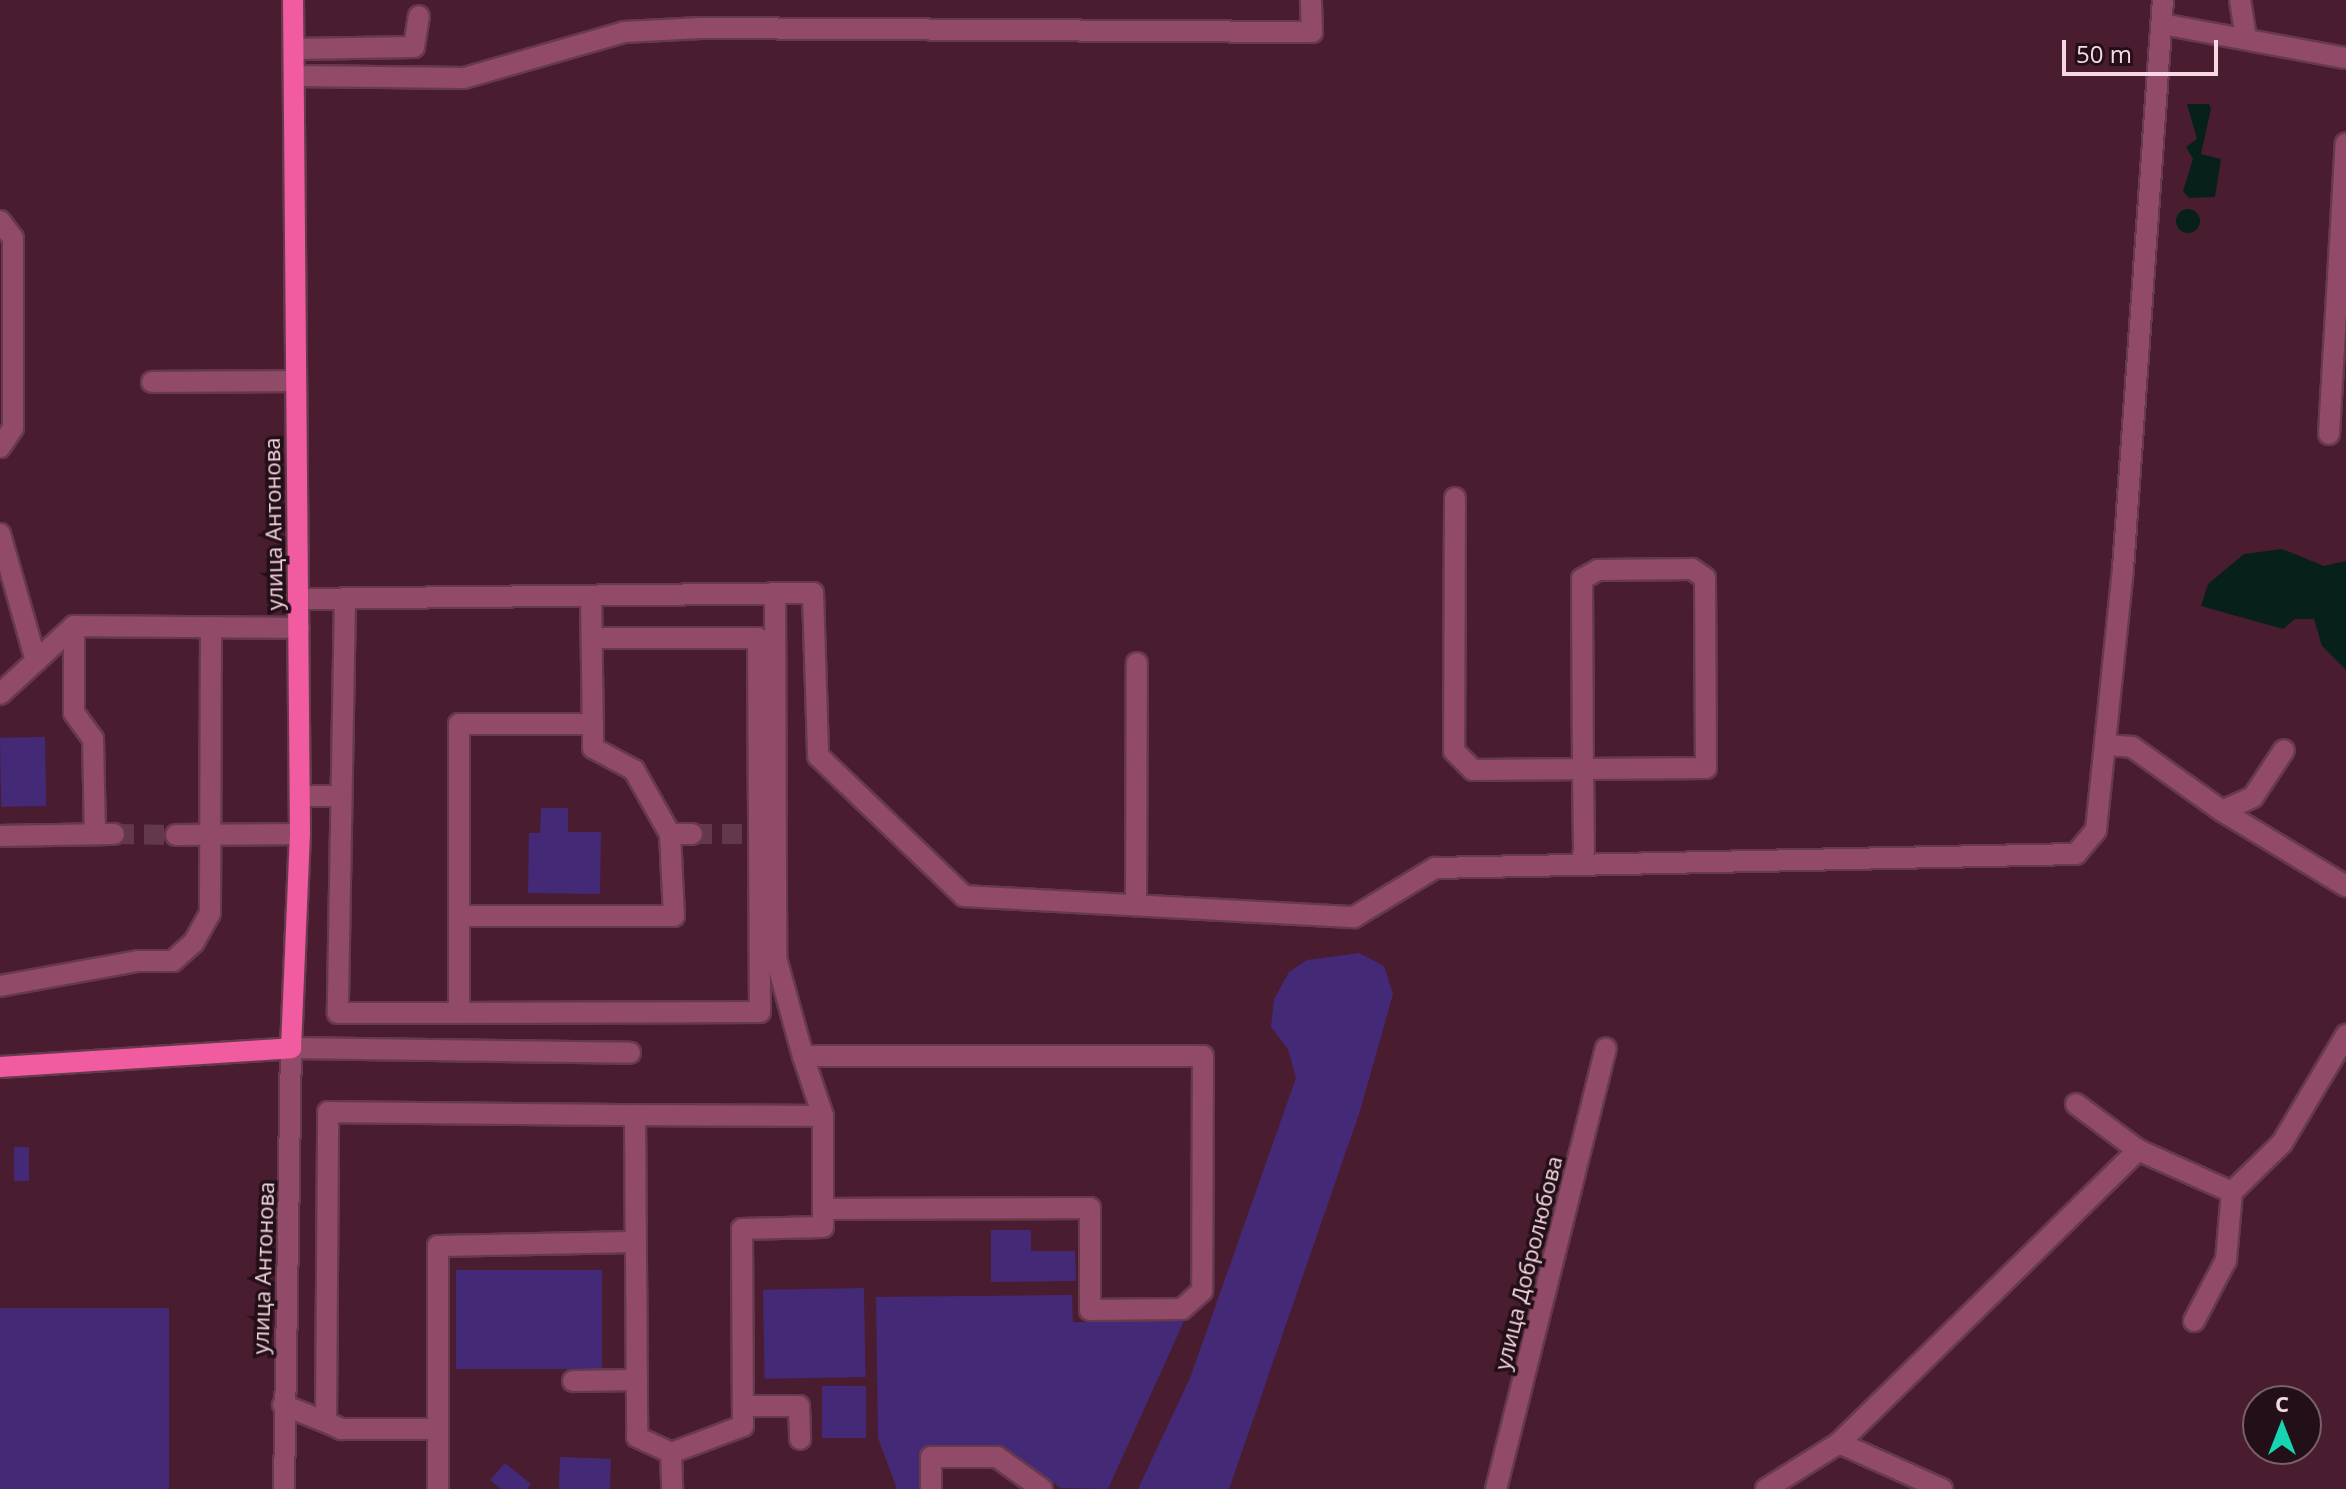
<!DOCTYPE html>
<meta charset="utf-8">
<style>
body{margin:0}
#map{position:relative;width:2346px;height:1489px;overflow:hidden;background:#4a1c30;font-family:"Open Sans",sans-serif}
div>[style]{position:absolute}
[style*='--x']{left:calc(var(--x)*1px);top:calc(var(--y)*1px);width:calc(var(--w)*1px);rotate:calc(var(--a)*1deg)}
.green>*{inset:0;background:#442977;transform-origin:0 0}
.water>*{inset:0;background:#07201a}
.round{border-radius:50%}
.minor-tunnel>*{height:20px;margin-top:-10px;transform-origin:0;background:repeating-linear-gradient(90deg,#64384b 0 20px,transparent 0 30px)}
.roads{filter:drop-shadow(2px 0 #663a4c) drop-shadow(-2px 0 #663a4c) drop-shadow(0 2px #663a4c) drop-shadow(0 -2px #663a4c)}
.minor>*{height:20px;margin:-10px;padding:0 10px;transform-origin:10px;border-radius:10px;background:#914a67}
.major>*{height:20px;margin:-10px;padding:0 10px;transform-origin:10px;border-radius:10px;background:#f15ca0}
span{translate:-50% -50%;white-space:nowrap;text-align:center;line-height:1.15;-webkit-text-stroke:7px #230f17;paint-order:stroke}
.street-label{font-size:22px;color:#f7d8e2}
.north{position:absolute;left:2242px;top:1385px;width:80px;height:80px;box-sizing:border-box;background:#230f17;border:2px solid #785f68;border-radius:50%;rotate:0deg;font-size:22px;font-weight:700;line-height:32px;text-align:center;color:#f7d8e2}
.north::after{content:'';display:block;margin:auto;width:28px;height:36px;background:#17d5b2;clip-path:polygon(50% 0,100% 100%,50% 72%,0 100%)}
.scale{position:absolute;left:2062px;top:40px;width:156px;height:36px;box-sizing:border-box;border:4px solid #f7d8e2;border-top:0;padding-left:10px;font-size:24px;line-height:28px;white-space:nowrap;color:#f7d8e2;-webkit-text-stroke:6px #230f17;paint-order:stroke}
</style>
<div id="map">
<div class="green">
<i style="left:45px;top:737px;width:69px;height:45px;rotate:89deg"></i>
<i style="clip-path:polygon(541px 808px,568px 808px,568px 832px,601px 832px,600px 894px,528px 893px,529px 833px,540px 833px)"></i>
<i style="clip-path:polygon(1359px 953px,1384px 966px,1393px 994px,1360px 1111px,1229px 1489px,1138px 1489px,1190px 1378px,1296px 1078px,1288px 1049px,1271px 1027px,1274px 999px,1289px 972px,1307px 960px)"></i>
<i style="left:14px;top:1147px;width:15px;height:34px"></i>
<i style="clip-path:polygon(991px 1230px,1031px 1230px,1031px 1251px,1075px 1251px,1076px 1281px,991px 1282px)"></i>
<i style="left:456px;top:1270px;width:146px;height:99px"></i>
<i style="left:864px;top:1288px;width:89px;height:101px;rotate:89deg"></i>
<i style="clip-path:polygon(1072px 1295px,1073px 1322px,1184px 1321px,1108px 1489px,1061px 1488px,996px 1449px,923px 1448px,922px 1489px,897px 1489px,878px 1438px,876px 1297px)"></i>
<i style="left:0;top:1308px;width:169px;height:181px"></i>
<i style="left:822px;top:1386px;width:44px;height:52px"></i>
<i style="left:560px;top:1457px;width:51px;height:32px;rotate:2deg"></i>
<i style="clip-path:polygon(505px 1463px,531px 1484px,527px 1489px,501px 1489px,490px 1480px)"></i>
</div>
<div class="water">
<i style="clip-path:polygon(2187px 104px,2209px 104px,2211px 109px,2201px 154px,2221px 159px,2215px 197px,2189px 198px,2183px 191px,2193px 159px,2186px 147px,2197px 139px)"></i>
<i class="round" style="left:2176px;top:209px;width:24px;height:24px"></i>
<i style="clip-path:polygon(2282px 549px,2324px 566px,2346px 561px,2346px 670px,2322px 646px,2314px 619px,2295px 619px,2283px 629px,2201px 606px,2208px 584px,2244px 554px)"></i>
</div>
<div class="minor-tunnel">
<i style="--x:114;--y:834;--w:62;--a:0.9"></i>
<i style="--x:692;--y:834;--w:56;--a:0"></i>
</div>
<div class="roads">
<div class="minor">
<i style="--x:2240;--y:0;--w:37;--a:81"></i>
<i style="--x:2162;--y:24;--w:187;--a:10.5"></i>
<i style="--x:294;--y:49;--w:120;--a:-1"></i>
<i style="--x:414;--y:47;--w:31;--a:-81"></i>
<i style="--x:295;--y:76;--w:169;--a:0.7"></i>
<i style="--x:464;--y:78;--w:166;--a:-16"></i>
<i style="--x:624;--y:32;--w:77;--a:-3"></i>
<i style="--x:701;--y:28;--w:611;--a:0.38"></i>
<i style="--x:1312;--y:32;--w:32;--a:-92"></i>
<i style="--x:0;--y:221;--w:21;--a:53"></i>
<i style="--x:13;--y:238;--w:190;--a:90"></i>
<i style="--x:13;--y:428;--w:23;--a:124"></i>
<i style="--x:152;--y:382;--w:143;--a:-0.4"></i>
<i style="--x:2329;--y:434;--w:291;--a:-86.7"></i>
<i style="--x:1455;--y:498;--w:253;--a:90.2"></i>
<i style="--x:1454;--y:751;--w:27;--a:45"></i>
<i style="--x:1473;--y:770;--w:110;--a:-0.5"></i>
<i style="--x:1583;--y:769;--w:123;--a:-0.5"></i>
<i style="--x:1706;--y:768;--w:190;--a:-90.3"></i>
<i style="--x:1705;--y:578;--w:16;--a:-145"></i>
<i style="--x:1692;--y:569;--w:94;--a:179.4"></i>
<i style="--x:1598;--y:570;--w:18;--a:151"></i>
<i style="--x:1582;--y:579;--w:190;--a:89.7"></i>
<i style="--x:1583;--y:769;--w:81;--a:89.3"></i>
<i style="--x:1584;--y:850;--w:12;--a:99"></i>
<i style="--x:0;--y:534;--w:132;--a:74.2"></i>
<i style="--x:775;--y:594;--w:364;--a:89.8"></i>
<i style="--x:776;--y:958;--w:102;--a:74.6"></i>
<i style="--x:803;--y:1056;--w:400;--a:0"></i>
<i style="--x:1203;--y:1056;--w:235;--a:90.2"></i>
<i style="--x:1202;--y:1291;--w:27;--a:138"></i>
<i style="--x:1182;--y:1309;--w:92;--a:179.4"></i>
<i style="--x:1090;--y:1310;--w:102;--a:-90"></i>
<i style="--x:1090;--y:1208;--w:267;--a:179.8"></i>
<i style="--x:823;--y:1209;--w:93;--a:-90"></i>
<i style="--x:823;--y:1116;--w:63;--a:-108.4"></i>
<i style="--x:591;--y:596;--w:152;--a:89.2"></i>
<i style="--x:593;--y:748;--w:47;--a:28.2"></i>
<i style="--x:634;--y:770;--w:73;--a:60.6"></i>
<i style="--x:670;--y:834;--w:82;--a:87.2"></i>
<i style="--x:674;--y:916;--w:215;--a:180"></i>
<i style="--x:459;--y:916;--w:192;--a:-90"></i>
<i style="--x:459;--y:724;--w:134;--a:0"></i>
<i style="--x:345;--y:598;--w:415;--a:91"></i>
<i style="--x:338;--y:1013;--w:121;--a:0"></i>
<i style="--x:459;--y:1013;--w:97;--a:-90"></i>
<i style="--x:299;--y:599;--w:514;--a:-0.67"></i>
<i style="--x:813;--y:593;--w:163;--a:88.2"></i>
<i style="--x:818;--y:756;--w:202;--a:43.8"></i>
<i style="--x:964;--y:896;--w:391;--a:3.1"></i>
<i style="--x:1354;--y:917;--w:95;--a:-31.2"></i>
<i style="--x:1435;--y:868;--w:641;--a:-1.25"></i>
<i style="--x:2076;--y:854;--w:31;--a:-50"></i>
<i style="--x:2096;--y:830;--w:262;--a:-84.1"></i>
<i style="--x:2123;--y:569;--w:570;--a:-85.98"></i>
<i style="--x:0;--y:694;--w:100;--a:-42.6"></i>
<i style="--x:2105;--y:745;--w:27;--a:4"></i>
<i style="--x:2132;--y:747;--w:110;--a:35.4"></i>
<i style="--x:2222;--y:811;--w:145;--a:31.2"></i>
<i style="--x:300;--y:796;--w:39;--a:0"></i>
<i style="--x:2222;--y:811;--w:34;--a:-24"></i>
<i style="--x:2253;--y:797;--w:56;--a:-56.6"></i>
<i style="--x:95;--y:834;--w:95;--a:-91.2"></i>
<i style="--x:93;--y:739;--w:32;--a:-126"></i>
<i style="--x:74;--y:713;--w:87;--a:-90"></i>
<i style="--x:74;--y:626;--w:225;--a:0.5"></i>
<i style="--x:670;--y:834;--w:22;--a:0"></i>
<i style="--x:176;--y:835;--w:124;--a:-0.5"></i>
<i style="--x:0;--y:836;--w:114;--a:-1"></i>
<i style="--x:1136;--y:905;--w:242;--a:-89.8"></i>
<i style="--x:0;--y:986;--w:140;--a:-10.3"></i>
<i style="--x:138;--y:961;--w:35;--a:0"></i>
<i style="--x:173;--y:961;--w:28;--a:-42"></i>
<i style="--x:194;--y:942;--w:33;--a:-61"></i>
<i style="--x:210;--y:913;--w:286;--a:-89.8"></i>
<i style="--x:459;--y:1013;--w:301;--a:-0.2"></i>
<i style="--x:760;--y:1012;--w:374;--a:-90.3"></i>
<i style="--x:758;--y:638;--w:166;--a:180"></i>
<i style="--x:2076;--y:1104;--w:77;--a:36.6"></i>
<i style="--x:635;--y:1115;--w:188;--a:0.3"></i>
<i style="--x:2194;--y:1321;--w:69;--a:-62.3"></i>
<i style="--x:2226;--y:1260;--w:68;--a:-85"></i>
<i style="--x:573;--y:1381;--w:64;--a:-0.9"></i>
<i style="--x:283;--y:1405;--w:46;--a:21.6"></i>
<i style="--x:326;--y:1422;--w:310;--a:-89.6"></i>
<i style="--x:328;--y:1112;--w:307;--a:0.6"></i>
<i style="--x:635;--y:1115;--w:322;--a:89.6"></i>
<i style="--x:637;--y:1437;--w:38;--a:25"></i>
<i style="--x:671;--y:1453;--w:77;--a:-20.6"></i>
<i style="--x:743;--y:1426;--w:197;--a:-90.3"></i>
<i style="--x:742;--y:1229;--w:81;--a:-1.4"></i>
<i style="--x:823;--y:1227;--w:18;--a:-90"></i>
<i style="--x:746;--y:1406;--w:53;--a:0"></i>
<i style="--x:799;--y:1406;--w:33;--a:88"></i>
<i style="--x:326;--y:1422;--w:17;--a:25"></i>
<i style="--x:341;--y:1429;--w:97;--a:0"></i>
<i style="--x:1839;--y:1443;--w:113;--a:24.1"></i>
<i style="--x:671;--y:1453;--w:36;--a:88"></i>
<i style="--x:284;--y:1489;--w:441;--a:-89.1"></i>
<i style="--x:291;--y:1048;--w:339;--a:0.8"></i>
<i style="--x:438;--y:1489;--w:243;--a:-90"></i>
<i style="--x:438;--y:1246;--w:196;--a:-1.2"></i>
<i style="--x:931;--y:1489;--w:32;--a:-90"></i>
<i style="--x:931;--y:1457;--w:66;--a:0"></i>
<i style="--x:997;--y:1457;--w:55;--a:35.4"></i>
<i style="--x:1496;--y:1489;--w:454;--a:-76"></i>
<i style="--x:1766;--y:1489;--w:86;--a:-32.2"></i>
<i style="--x:1839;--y:1443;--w:419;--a:-44.4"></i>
<i style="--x:2138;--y:1150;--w:103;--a:24.1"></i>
<i style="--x:2232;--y:1192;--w:70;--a:-44.4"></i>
<i style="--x:2282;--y:1143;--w:126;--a:-59.3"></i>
</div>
<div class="major">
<i style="--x:0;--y:1067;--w:292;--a:-3.7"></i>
<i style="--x:291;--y:1048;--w:214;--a:-87.6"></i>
<i style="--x:300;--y:834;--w:834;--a:-90.48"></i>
</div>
</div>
<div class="street-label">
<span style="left:273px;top:524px;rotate:-91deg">улица Антонова</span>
<span style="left:1528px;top:1263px;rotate:-76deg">улица Добролюбова</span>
<span style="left:263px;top:1268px;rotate:-88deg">улица Антонова</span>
</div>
<div class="north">С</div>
<div class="scale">50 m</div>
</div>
